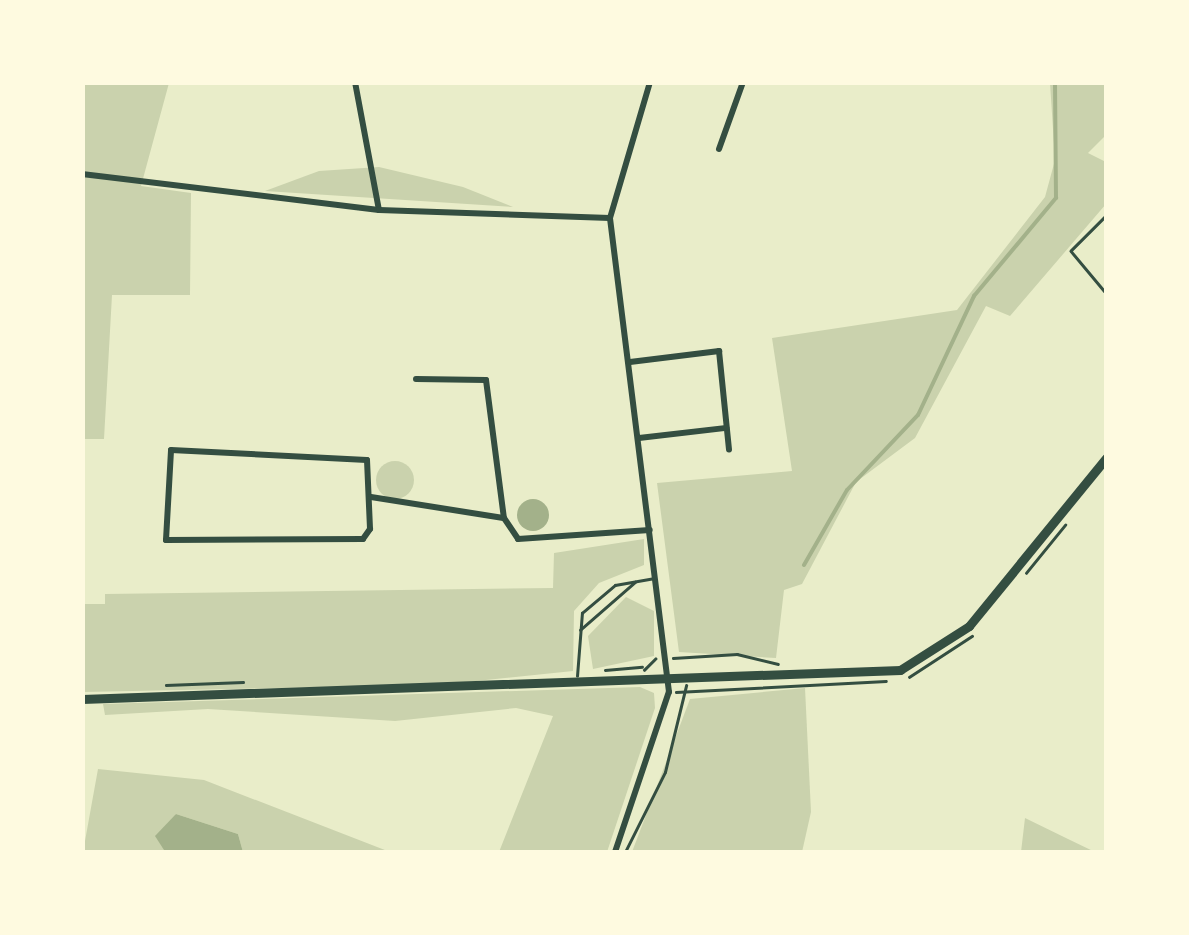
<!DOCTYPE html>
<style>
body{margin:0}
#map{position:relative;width:1189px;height:935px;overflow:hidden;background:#e9edc9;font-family:"DM Sans",sans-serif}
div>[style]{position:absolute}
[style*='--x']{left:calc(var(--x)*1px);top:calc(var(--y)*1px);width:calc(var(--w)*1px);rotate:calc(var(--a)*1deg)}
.green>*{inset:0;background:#cad2ad}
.round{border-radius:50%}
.water>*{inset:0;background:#a3b18a}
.stream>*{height:4px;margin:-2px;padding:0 2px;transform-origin:2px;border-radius:2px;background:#a3b18a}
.path>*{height:2.5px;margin:-1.25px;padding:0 1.25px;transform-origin:1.25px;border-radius:1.25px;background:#344e41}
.service>*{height:2.5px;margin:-1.25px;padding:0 1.25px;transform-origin:1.25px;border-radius:1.25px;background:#344e41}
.minor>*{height:6px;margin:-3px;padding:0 3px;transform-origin:3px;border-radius:3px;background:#344e41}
.secondary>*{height:9px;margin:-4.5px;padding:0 4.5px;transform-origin:4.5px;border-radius:4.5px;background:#344e41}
span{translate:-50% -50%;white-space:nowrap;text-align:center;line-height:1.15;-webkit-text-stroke:8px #fefae0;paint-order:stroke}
.frame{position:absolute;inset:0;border:85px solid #fefae0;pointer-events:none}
</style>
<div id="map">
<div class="green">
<i style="clip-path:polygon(83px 83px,169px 83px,141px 186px,191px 193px,190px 295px,112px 295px,104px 439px,83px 439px)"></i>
<i style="clip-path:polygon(1050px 83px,1106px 83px,1106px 135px,1088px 153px,1106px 162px,1106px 204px,1010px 316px,986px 306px,915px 438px,856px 482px,802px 584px,784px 590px,776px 658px,679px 652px,657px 483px,792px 471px,772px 338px,957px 310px,1045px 197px,1055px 160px)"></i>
<i style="clip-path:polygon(379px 167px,463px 187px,513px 207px,265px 191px,319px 171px)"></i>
<i class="round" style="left:376px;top:461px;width:38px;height:38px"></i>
<i style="clip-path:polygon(644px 539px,644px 565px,599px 583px,574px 611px,573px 671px,437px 685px,83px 692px,83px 604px,105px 604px,105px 594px,553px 588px,554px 553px)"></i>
<i style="clip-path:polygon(626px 597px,654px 611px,654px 656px,593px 669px,588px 636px)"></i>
<i style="clip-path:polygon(640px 687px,654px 693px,655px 708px,607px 852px,499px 852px,553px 716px,516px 708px,395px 721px,208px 709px,105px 715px,103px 704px)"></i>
<i style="clip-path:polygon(805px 688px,811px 812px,802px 852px,632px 852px,690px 699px)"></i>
<i style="clip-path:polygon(98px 769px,204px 780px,390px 852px,243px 852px,238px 834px,176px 814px,164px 850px,173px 852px,83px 852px)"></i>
<i style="clip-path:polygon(1025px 818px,1068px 839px,1095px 852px,1021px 852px)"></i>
</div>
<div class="water">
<i class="round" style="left:517px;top:499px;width:32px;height:32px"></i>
<i style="clip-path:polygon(176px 814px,238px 834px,243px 852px,164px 850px,155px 836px)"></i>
</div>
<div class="stream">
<i style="--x:804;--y:565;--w:86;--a:-60.2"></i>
<i style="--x:847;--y:490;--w:103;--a:-46.6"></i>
<i style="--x:918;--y:415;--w:132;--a:-64.8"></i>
<i style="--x:974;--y:296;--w:128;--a:-50.1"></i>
<i style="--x:1056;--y:198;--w:116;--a:-90.5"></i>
</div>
<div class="path">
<i style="--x:1026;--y:573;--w:62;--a:-50.9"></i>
<i style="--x:673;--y:658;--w:64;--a:-3.6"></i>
<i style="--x:737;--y:654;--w:42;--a:13.7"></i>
<i style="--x:605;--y:670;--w:37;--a:-5"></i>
<i style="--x:644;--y:670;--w:16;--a:-45"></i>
<i style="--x:909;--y:677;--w:75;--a:-33.1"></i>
<i style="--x:166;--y:685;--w:77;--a:-2.2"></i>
<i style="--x:676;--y:692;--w:210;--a:-3"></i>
<i style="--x:625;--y:852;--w:89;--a:-63.4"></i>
<i style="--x:665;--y:772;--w:89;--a:-76.3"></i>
</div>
<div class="service">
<i style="--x:1106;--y:216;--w:49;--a:135"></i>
<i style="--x:1071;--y:251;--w:55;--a:50.2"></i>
<i style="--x:580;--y:630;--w:73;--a:-41.1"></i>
<i style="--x:577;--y:676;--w:63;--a:-85.5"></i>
<i style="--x:582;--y:613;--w:43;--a:-40.3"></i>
<i style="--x:615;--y:585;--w:40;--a:-10"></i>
</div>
<div class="minor">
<i style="--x:355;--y:82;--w:130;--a:79.4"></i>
<i style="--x:719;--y:149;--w:71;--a:-70.3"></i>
<i style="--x:82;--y:174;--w:299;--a:6.9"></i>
<i style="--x:379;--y:210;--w:231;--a:2"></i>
<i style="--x:630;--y:362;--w:90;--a:-7"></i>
<i style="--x:719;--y:351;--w:99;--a:84.2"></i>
<i style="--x:416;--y:379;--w:70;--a:0.8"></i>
<i style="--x:486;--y:380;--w:139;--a:82.6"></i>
<i style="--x:504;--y:518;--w:25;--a:56"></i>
<i style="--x:518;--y:539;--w:132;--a:-3.9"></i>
<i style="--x:639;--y:438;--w:88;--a:-6.6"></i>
<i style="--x:171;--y:450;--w:196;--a:2.9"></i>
<i style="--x:367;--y:460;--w:69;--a:87.5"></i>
<i style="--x:370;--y:529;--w:12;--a:125"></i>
<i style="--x:363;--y:539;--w:197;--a:179.7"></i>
<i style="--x:166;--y:540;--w:90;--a:-86.8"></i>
<i style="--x:371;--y:497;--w:134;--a:9"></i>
<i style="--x:615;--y:852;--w:169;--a:-71.4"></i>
<i style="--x:669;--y:692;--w:478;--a:-97.1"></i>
<i style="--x:610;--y:218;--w:142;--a:-73.6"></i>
</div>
<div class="secondary">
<i style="--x:82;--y:699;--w:819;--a:-2.03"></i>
<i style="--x:900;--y:670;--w:82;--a:-32.5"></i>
<i style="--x:969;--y:626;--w:217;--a:-50.8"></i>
</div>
<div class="frame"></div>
</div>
